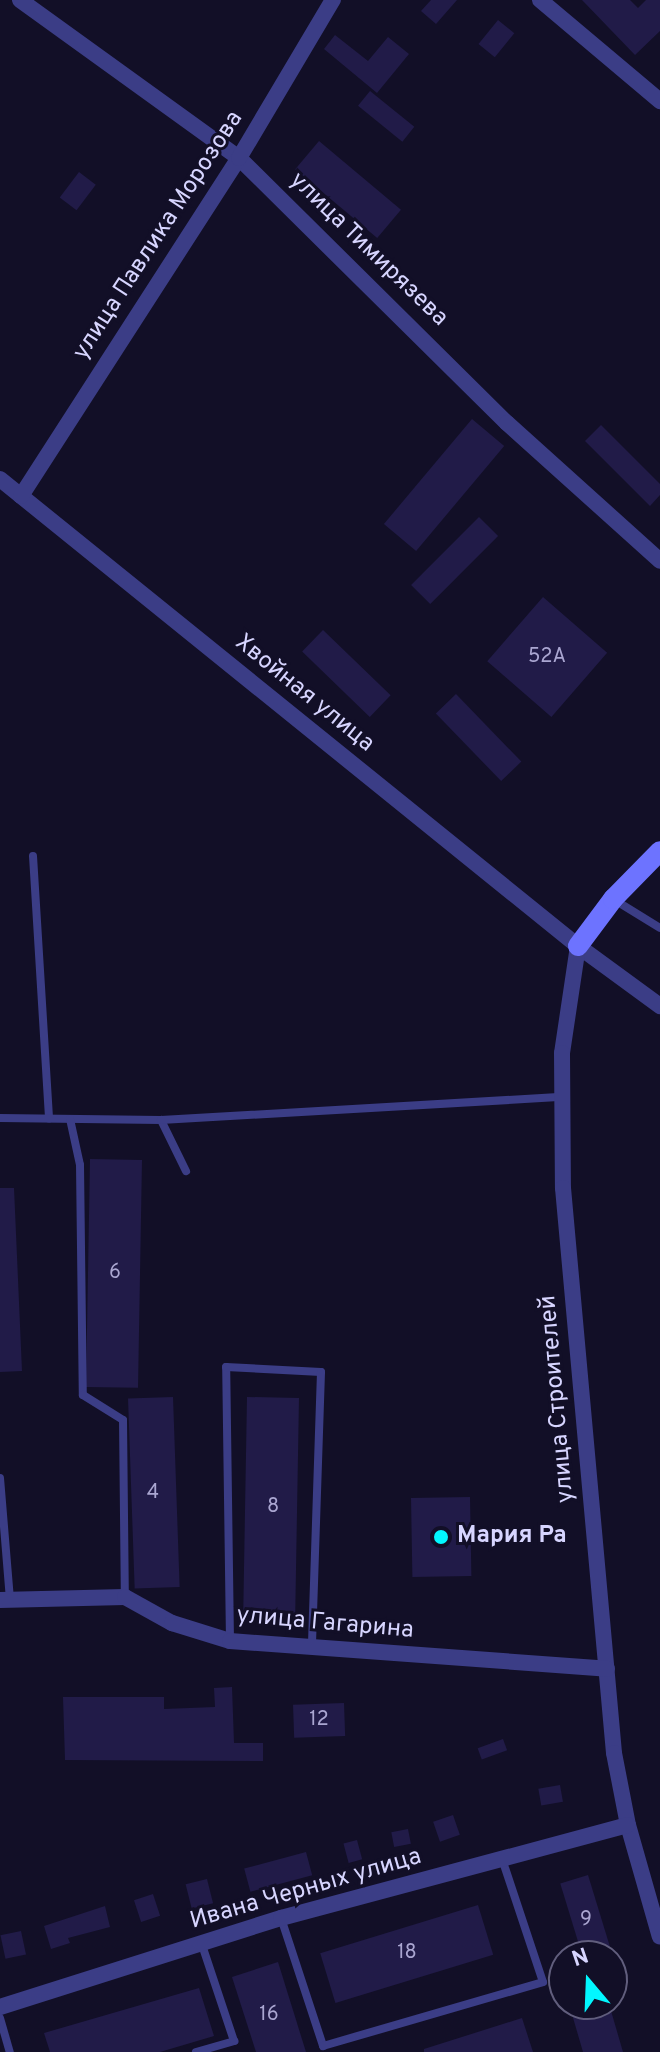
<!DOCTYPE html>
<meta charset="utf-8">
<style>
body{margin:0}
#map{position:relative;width:660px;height:2052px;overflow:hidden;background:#120f27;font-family:Overpass,sans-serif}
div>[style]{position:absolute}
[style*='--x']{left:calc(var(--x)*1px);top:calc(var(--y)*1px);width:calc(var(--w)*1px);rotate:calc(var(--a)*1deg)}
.building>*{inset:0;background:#211b48;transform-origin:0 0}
.lane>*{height:8px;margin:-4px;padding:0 4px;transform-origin:4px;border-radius:4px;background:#3b3d86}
.street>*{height:16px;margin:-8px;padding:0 8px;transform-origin:8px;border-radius:8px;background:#3b3d86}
.secondary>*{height:20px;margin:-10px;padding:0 10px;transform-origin:10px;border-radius:10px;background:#6d73ff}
.dots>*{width:22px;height:22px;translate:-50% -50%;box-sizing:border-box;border:4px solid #120f27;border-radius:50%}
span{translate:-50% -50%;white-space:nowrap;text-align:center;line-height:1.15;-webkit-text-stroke:6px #120f27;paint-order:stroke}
.number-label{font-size:20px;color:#aaa6d1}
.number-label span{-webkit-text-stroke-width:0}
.street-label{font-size:24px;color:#d7d5ff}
.poi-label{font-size:24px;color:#d7d5ff;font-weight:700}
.left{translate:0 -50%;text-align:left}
.north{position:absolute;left:548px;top:1940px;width:80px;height:80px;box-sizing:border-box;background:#120f27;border:2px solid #615e7d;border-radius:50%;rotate:341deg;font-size:22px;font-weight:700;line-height:32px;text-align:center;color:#d7d5ff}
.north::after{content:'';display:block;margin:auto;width:28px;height:36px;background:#02f7ff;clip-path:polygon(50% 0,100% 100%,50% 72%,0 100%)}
</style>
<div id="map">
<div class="building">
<i style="clip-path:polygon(431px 0,457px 0,436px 24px,421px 11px)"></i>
<i style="clip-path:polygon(582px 0,630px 0,638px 8px,646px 0,660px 0,660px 31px,635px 55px)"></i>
<i style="left:498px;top:20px;width:21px;height:31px;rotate:39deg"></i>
<i style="clip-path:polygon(335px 35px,368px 61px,388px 37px,409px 54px,377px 93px,324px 49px)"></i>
<i style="left:370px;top:91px;width:57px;height:19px;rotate:39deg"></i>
<i style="left:319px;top:141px;width:107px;height:37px;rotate:40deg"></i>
<i style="left:79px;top:172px;width:21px;height:32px;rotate:37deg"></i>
<i style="left:472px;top:419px;width:42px;height:137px;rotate:40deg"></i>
<i style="clip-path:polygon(601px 425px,660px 484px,660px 495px,650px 506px,585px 441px)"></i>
<i style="left:479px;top:517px;width:27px;height:96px;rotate:45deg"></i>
<i style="left:543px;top:597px;width:85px;height:85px;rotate:41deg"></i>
<i style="left:323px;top:630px;width:94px;height:30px;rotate:44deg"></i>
<i style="left:456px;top:694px;width:94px;height:28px;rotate:46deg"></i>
<i style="left:90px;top:1159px;width:52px;height:228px;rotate:1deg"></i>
<i style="clip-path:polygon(0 1188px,14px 1188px,22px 1371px,0 1372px)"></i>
<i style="left:173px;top:1397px;width:190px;height:45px;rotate:88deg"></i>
<i style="left:247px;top:1397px;width:52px;height:220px;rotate:1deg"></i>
<i style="left:470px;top:1497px;width:79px;height:59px;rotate:89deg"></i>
<i style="clip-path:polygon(232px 1687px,234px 1743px,263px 1743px,263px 1761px,65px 1760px,63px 1697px,164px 1697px,164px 1709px,215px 1707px,214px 1688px)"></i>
<i style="left:344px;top:1703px;width:33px;height:51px;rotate:88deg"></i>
<i style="left:503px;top:1739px;width:12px;height:27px;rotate:70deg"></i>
<i style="left:560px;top:1785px;width:17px;height:22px;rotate:80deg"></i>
<i style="left:453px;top:1815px;width:21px;height:21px;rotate:71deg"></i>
<i style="left:408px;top:1829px;width:15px;height:17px;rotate:79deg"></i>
<i style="left:357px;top:1840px;width:20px;height:14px;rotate:75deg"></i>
<i style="left:306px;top:1852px;width:24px;height:64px;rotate:75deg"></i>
<i style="left:588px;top:1875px;width:84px;height:29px;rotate:73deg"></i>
<i style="left:207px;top:1879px;width:25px;height:22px;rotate:76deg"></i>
<i style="left:153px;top:1894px;width:23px;height:20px;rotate:72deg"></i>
<i style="left:478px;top:1905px;width:52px;height:165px;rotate:73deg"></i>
<i style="clip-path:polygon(105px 1906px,110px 1927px,68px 1938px,70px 1943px,51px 1949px,44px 1926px)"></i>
<i style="left:21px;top:1931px;width:24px;height:21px;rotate:78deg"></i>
<i style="clip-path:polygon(278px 1962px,306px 2052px,256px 2052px,232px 1977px)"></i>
<i style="clip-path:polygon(199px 1988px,214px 2036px,160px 2052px,50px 2052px,44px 2033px)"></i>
<i style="clip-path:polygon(569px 2004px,609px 2004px,623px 2052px,583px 2052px)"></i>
<i style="clip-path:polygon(522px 2018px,533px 2052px,424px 2052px,424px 2049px)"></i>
</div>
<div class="lane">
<i style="--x:33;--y:856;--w:263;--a:86.5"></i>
<i style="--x:613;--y:899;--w:55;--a:31.7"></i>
<i style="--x:0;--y:1118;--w:161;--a:0.7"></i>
<i style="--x:161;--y:1120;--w:57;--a:63.9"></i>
<i style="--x:70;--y:1119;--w:47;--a:77.7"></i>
<i style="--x:80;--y:1165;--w:230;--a:89.3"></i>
<i style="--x:83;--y:1395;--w:47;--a:32"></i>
<i style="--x:123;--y:1420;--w:177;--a:89.4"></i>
<i style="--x:161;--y:1120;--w:402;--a:-3.3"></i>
<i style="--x:0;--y:1478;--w:122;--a:85.3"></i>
<i style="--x:230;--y:1641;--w:274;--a:-90.8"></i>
<i style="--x:226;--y:1367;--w:95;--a:3"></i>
<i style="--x:321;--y:1372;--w:275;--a:91.9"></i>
<i style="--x:281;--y:1918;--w:135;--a:71.8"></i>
<i style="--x:323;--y:2046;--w:229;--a:-16.2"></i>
<i style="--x:543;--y:1982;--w:130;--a:-108.4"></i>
<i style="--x:0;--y:2018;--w:35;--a:74"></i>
<i style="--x:196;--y:2052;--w:40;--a:-16"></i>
<i style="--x:234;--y:2041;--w:101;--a:-108.4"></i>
</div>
<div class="street">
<i style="--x:20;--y:0;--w:270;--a:35.8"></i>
<i style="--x:239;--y:158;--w:377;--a:44.7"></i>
<i style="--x:507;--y:423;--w:206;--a:42"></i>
<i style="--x:540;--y:0;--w:157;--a:40.1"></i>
<i style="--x:0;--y:479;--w:743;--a:38.94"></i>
<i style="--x:578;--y:946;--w:102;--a:36.2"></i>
<i style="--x:21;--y:496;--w:402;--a:-57.2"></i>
<i style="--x:239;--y:158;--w:184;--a:-59.3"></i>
<i style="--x:578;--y:946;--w:108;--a:98.5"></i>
<i style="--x:562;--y:1053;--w:135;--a:89.6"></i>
<i style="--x:563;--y:1188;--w:567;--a:84.84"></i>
<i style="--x:614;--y:1753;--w:73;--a:79"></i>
<i style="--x:628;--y:1825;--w:116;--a:74.1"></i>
<i style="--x:0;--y:1600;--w:125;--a:-1.4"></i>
<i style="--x:125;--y:1597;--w:54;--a:29"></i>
<i style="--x:172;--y:1623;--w:61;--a:17.2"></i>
<i style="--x:230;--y:1641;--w:378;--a:4.2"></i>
<i style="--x:0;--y:2007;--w:295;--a:-17.6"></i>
<i style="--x:281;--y:1918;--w:359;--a:-15"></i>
</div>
<div class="secondary">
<i style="--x:578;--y:946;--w:59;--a:-53.3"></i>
<i style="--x:613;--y:899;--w:67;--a:-45.6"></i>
</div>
<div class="dots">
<i style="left:441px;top:1537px;background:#02f7ff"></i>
</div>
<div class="number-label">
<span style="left:547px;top:657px">52А</span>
<span style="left:115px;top:1273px">6</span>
<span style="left:153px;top:1493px">4</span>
<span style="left:273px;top:1507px">8</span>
<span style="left:319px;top:1720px">12</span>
<span style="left:586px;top:1920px">9</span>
<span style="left:407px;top:1953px">18</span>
<span style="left:269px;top:2015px">16</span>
</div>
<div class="street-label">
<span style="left:159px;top:236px;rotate:-57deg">улица Павлика Морозова</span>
<span style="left:368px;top:250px;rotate:44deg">улица Тимирязева</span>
<span style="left:304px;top:694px;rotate:39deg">Хвойная улица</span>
<span style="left:558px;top:1399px;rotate:-95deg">улица Строителей</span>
<span style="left:325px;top:1624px;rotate:5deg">улица Гагарина</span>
<span style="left:306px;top:1890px;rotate:-16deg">Ивана Черных улица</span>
</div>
<div class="poi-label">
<span class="left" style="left:457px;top:1537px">Мария Ра</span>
</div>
<div class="north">N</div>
</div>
